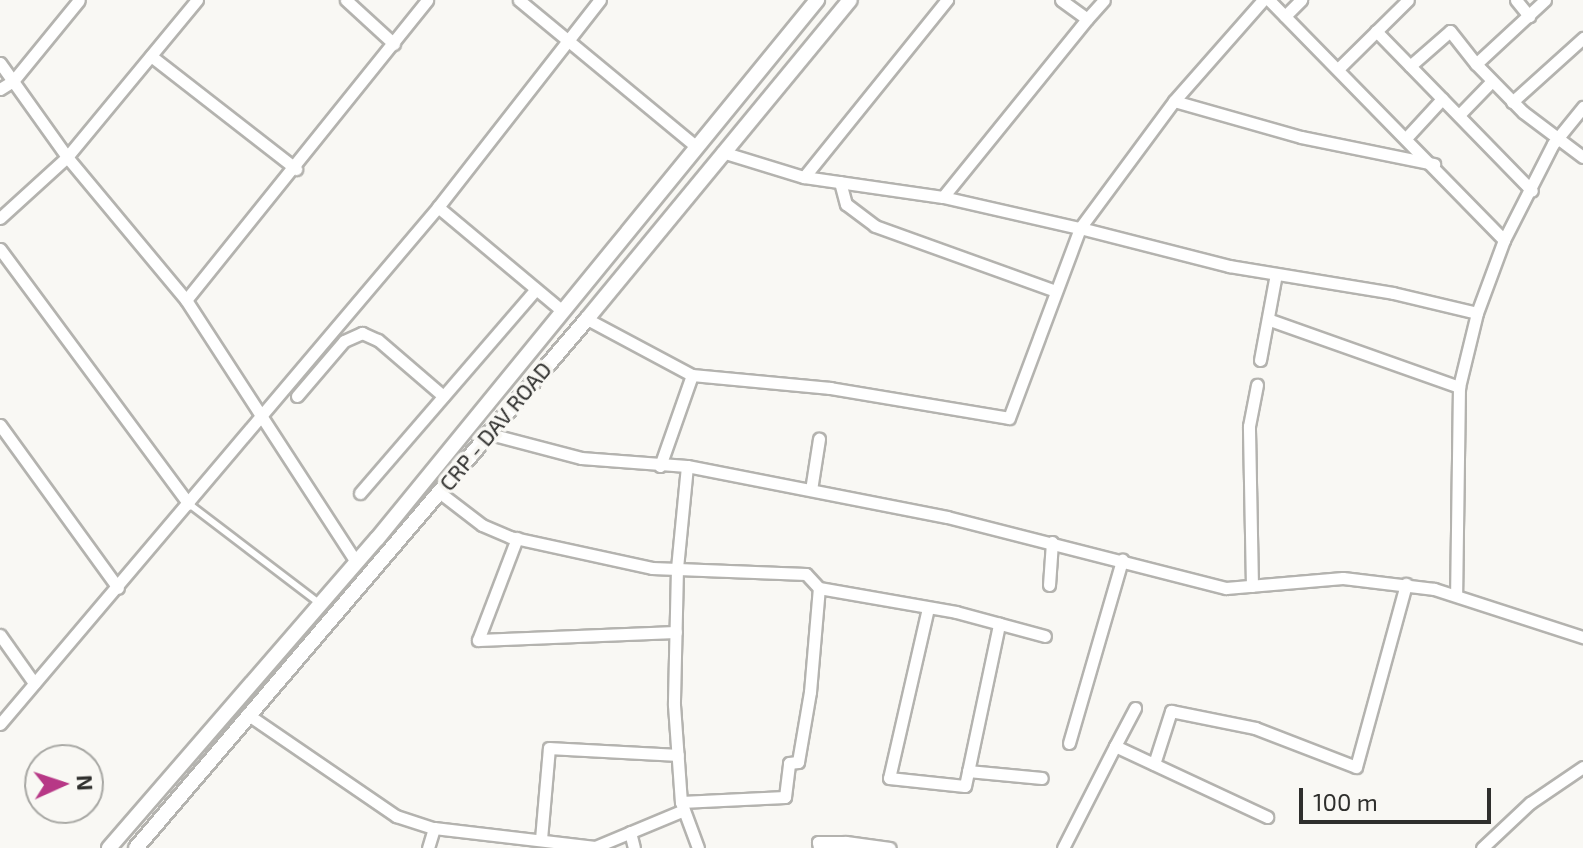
<!DOCTYPE html>
<style>
body{margin:0}
#map{position:relative;width:1583px;height:848px;overflow:hidden;background:#f9f8f4;font-family:"Exo 2",sans-serif}
div>[style]{position:absolute}
[style*='--x']{left:calc(var(--x)*1px);top:calc(var(--y)*1px);width:calc(var(--w)*1px);rotate:calc(var(--a)*1deg)}
.roads{filter:drop-shadow(2px 0 #b4b3af) drop-shadow(-2px 0 #b4b3af) drop-shadow(0 2px #b4b3af) drop-shadow(0 -2px #b4b3af)}
.service>*{height:6px;margin:-3px;padding:0 3px;transform-origin:3px;border-radius:3px;background:#fff}
.minor>*{height:11px;margin:-5.5px;padding:0 5.5px;transform-origin:5.5px;border-radius:5.5px;background:#fff}
.tertiary>*{height:14px;margin:-7px;padding:0 7px;transform-origin:7px;border-radius:7px;background:#fff}
span{translate:-50% -50%;white-space:nowrap;text-align:center;line-height:1.15;-webkit-text-stroke:7px #f9f8f4;paint-order:stroke}
.street-label{font-size:22px;color:#2f2f2d}
.north{position:absolute;left:24px;top:744px;width:80px;height:80px;box-sizing:border-box;background:#f9f8f4;border:2px solid #a8a8a4;border-radius:50%;rotate:87deg;font-size:22px;font-weight:700;line-height:32px;text-align:center;color:#2f2f2d}
.north::after{content:'';display:block;margin:auto;width:28px;height:36px;background:#b73886;clip-path:polygon(50% 0,100% 100%,50% 72%,0 100%)}
.scale{position:absolute;left:1299px;top:788px;width:192px;height:36px;box-sizing:border-box;border:4px solid #2f2f2d;border-top:0;padding-left:10px;font-size:24px;line-height:28px;white-space:nowrap;color:#2f2f2d;-webkit-text-stroke:6px #f9f8f4;paint-order:stroke}
</style>
<div id="map">
<div class="roads">
<div class="service">
<i style="--x:189;--y:504;--w:163;--a:37.3"></i>
</div>
<div class="minor">
<i style="--x:346;--y:0;--w:65;--a:42.5"></i>
<i style="--x:519;--y:0;--w:231;--a:39.6"></i>
<i style="--x:1061;--y:0;--w:32;--a:36"></i>
<i style="--x:1087;--y:19;--w:25;--a:-48"></i>
<i style="--x:1269;--y:0;--w:336;--a:45.6"></i>
<i style="--x:1504;--y:240;--w:78;--a:110.3"></i>
<i style="--x:1477;--y:313;--w:76;--a:103.7"></i>
<i style="--x:1459;--y:387;--w:206;--a:90.8"></i>
<i style="--x:1516;--y:0;--w:21;--a:51"></i>
<i style="--x:1545;--y:0;--w:94;--a:137.2"></i>
<i style="--x:1476;--y:64;--w:67;--a:45.6"></i>
<i style="--x:1523;--y:112;--w:75;--a:36.9"></i>
<i style="--x:1285;--y:16;--w:23;--a:-45"></i>
<i style="--x:1087;--y:19;--w:229;--a:129"></i>
<i style="--x:943;--y:197;--w:140;--a:12.8"></i>
<i style="--x:1080;--y:228;--w:158;--a:-53.5"></i>
<i style="--x:1174;--y:101;--w:135;--a:-48.6"></i>
<i style="--x:1376;--y:31;--w:223;--a:45.7"></i>
<i style="--x:151;--y:56;--w:184;--a:37.9"></i>
<i style="--x:0;--y:63;--w:115;--a:54.5"></i>
<i style="--x:67;--y:157;--w:186;--a:50.2"></i>
<i style="--x:186;--y:300;--w:312;--a:57"></i>
<i style="--x:1410;--y:66;--w:53;--a:-41.2"></i>
<i style="--x:1450;--y:31;--w:42;--a:51.8"></i>
<i style="--x:1338;--y:69;--w:98;--a:-44.6"></i>
<i style="--x:0;--y:89;--w:15;--a:-32"></i>
<i style="--x:13;--y:81;--w:104;--a:-50.8"></i>
<i style="--x:1174;--y:101;--w:132;--a:15.8"></i>
<i style="--x:1301;--y:137;--w:136;--a:11.5"></i>
<i style="--x:1512;--y:102;--w:96;--a:-42"></i>
<i style="--x:1459;--y:115;--w:47;--a:-45.9"></i>
<i style="--x:1407;--y:137;--w:52;--a:-47.4"></i>
<i style="--x:722;--y:152;--w:86;--a:17"></i>
<i style="--x:804;--y:177;--w:140;--a:8.2"></i>
<i style="--x:804;--y:177;--w:228;--a:-51.1"></i>
<i style="--x:840;--y:182;--w:23;--a:75"></i>
<i style="--x:846;--y:204;--w:36;--a:37"></i>
<i style="--x:875;--y:226;--w:192;--a:19.8"></i>
<i style="--x:438;--y:207;--w:159;--a:39.9"></i>
<i style="--x:0;--y:218;--w:91;--a:-42.3"></i>
<i style="--x:67;--y:157;--w:204;--a:-50.4"></i>
<i style="--x:1504;--y:240;--w:108;--a:-63"></i>
<i style="--x:1553;--y:144;--w:48;--a:-51"></i>
<i style="--x:0;--y:249;--w:317;--a:53.5"></i>
<i style="--x:186;--y:300;--w:385;--a:-51.2"></i>
<i style="--x:587;--y:319;--w:119;--a:28.1"></i>
<i style="--x:692;--y:375;--w:139;--a:5.4"></i>
<i style="--x:830;--y:388;--w:181;--a:9.5"></i>
<i style="--x:1009;--y:418;--w:203;--a:-69.5"></i>
<i style="--x:1080;--y:228;--w:154;--a:14.3"></i>
<i style="--x:1229;--y:266;--w:166;--a:9.3"></i>
<i style="--x:1393;--y:293;--w:86;--a:13.4"></i>
<i style="--x:1270;--y:320;--w:201;--a:19.5"></i>
<i style="--x:1260;--y:360;--w:87;--a:-79.5"></i>
<i style="--x:297;--y:396;--w:72;--a:-49.5"></i>
<i style="--x:344;--y:341;--w:20;--a:-24"></i>
<i style="--x:362;--y:333;--w:17;--a:24"></i>
<i style="--x:378;--y:340;--w:86;--a:40.7"></i>
<i style="--x:0;--y:425;--w:201;--a:54.1"></i>
<i style="--x:486;--y:433;--w:98;--a:14.7"></i>
<i style="--x:581;--y:458;--w:106;--a:4.3"></i>
<i style="--x:687;--y:466;--w:265;--a:11.1"></i>
<i style="--x:947;--y:517;--w:288;--a:14.3"></i>
<i style="--x:1226;--y:588;--w:117;--a:-4.9"></i>
<i style="--x:1343;--y:578;--w:92;--a:6.9"></i>
<i style="--x:1434;--y:589;--w:157;--a:17.9"></i>
<i style="--x:660;--y:466;--w:96;--a:-70.6"></i>
<i style="--x:687;--y:466;--w:102;--a:95.6"></i>
<i style="--x:677;--y:568;--w:137;--a:91.3"></i>
<i style="--x:674;--y:705;--w:97;--a:85.9"></i>
<i style="--x:681;--y:802;--w:49;--a:69.7"></i>
<i style="--x:811;--y:490;--w:52;--a:-81.1"></i>
<i style="--x:439;--y:492;--w:54;--a:37.5"></i>
<i style="--x:482;--y:525;--w:30;--a:23"></i>
<i style="--x:510;--y:537;--w:145;--a:12.3"></i>
<i style="--x:652;--y:568;--w:154;--a:2.2"></i>
<i style="--x:806;--y:574;--w:19;--a:47"></i>
<i style="--x:819;--y:588;--w:139;--a:9.9"></i>
<i style="--x:956;--y:612;--w:92;--a:15.1"></i>
<i style="--x:360;--y:493;--w:269;--a:-49.2"></i>
<i style="--x:517;--y:538;--w:109;--a:110.9"></i>
<i style="--x:478;--y:640;--w:198;--a:-2.3"></i>
<i style="--x:1049;--y:585;--w:43;--a:-86"></i>
<i style="--x:1252;--y:586;--w:160;--a:-91.1"></i>
<i style="--x:1249;--y:426;--w:42;--a:-79"></i>
<i style="--x:928;--y:608;--w:174;--a:102.9"></i>
<i style="--x:889;--y:778;--w:76;--a:6"></i>
<i style="--x:965;--y:786;--w:166;--a:-78.1"></i>
<i style="--x:0;--y:635;--w:59;--a:54.7"></i>
<i style="--x:247;--y:714;--w:181;--a:34.4"></i>
<i style="--x:396;--y:816;--w:40;--a:18"></i>
<i style="--x:434;--y:828;--w:162;--a:6.7"></i>
<i style="--x:595;--y:847;--w:96;--a:-22.6"></i>
<i style="--x:0;--y:724;--w:678;--a:-49.73"></i>
<i style="--x:438;--y:207;--w:263;--a:-52"></i>
<i style="--x:1069;--y:743;--w:191;--a:-73.8"></i>
<i style="--x:1115;--y:746;--w:43;--a:-62.2"></i>
<i style="--x:1154;--y:764;--w:56;--a:-72.2"></i>
<i style="--x:1171;--y:711;--w:86;--a:11.4"></i>
<i style="--x:1255;--y:728;--w:108;--a:21.1"></i>
<i style="--x:1356;--y:767;--w:190;--a:-74.7"></i>
<i style="--x:968;--y:771;--w:74;--a:5.4"></i>
<i style="--x:681;--y:802;--w:104;--a:-2.8"></i>
<i style="--x:785;--y:797;--w:34;--a:-83"></i>
<i style="--x:789;--y:763;--w:9;--a:-6"></i>
<i style="--x:798;--y:762;--w:71;--a:-80.3"></i>
<i style="--x:810;--y:692;--w:104;--a:-85.1"></i>
<i style="--x:630;--y:832;--w:16;--a:76"></i>
<i style="--x:541;--y:839;--w:91;--a:-85"></i>
<i style="--x:549;--y:748;--w:129;--a:3.1"></i>
<i style="--x:428;--y:848;--w:21;--a:-73"></i>
<i style="--x:819;--y:848;--w:6;--a:-99"></i>
<i style="--x:818;--y:842;--w:28;--a:0"></i>
<i style="--x:846;--y:842;--w:44;--a:7.8"></i>
<i style="--x:1063;--y:848;--w:114;--a:-63"></i>
<i style="--x:1115;--y:746;--w:168;--a:25"></i>
<i style="--x:1482;--y:848;--w:66;--a:-43.2"></i>
<i style="--x:1530;--y:803;--w:64;--a:-34.2"></i>
</div>
<div class="tertiary">
<i style="--x:109;--y:848;--w:409;--a:-49.1"></i>
<i style="--x:377;--y:539;--w:696;--a:-50.77"></i>
<i style="--x:136;--y:848;--w:695;--a:-49.55"></i>
<i style="--x:587;--y:319;--w:413;--a:-50.5"></i>
</div>
</div>
<div class="street-label">
<span style="left:495px;top:426px;rotate:-50deg">CRP - DAV ROAD</span>
</div>
<div class="north">N</div>
<div class="scale">100 m</div>
</div>
